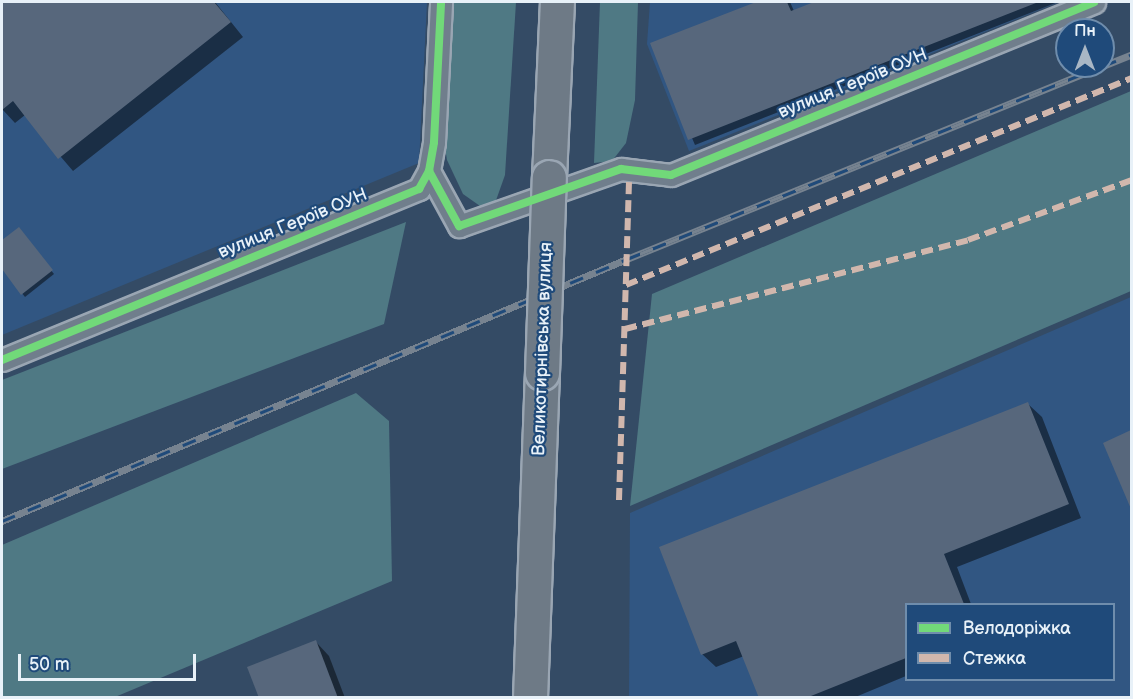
<!DOCTYPE html>
<meta charset="utf-8">
<style>
body{margin:0}
#map{position:relative;width:1133px;height:699px;overflow:hidden;background:#344b65;font-family:"Balsamiq Sans",sans-serif}
div>[style]{position:absolute}
[style*='--x']{left:calc(var(--x)*1px);top:calc(var(--y)*1px);width:calc(var(--w)*1px);rotate:calc(var(--a)*1deg)}
.built>*{inset:0;background:#315682}
.green>*{inset:0;background:#4f7984}
.shadow>*{inset:0;background:#0007}
.building>*{inset:0;background:#57677c}
.roads{filter:drop-shadow(2px 0 #9aa6b3) drop-shadow(-2px 0 #9aa6b3) drop-shadow(0 2px #9aa6b3) drop-shadow(0 -2px #9aa6b3)}
.street>*{height:21px;margin:-10.5px;padding:0 10.5px;transform-origin:10.5px;border-radius:10.5px;background:#707e8c}
.primary>*{height:33px;margin:-16.5px;padding:0 16.5px;transform-origin:16.5px;border-radius:16.5px;background:#6e7a86}
.rail>*{height:7px;margin-top:-3.5px;transform-origin:0;background:repeating-linear-gradient(90deg,#1f4a7a 0 14px,#778390 0 28px);box-sizing:border-box;border-block:2px solid #778390}
.bridges{filter:drop-shadow(2px 0 #9aa6b3) drop-shadow(-2px 0 #9aa6b3) drop-shadow(0 2px #9aa6b3) drop-shadow(0 -2px #9aa6b3)}
.primary-bridge>*{height:33px;margin:-16.5px;padding:0 16.5px;transform-origin:16.5px;border-radius:16.5px;background:#6e7a86}
.quiet>*{height:6px;margin-top:-3px;transform-origin:0;background:repeating-linear-gradient(90deg,#d1b7ad 0 12px,transparent 0 18px)}
.cycleway>*{height:8px;margin:-4px;padding:0 4px;transform-origin:4px;border-radius:4px;background:#71d979}
span{translate:-50% -50%;white-space:nowrap;text-align:center;line-height:1.15;-webkit-text-stroke:4.5px #1f4a7a;paint-order:stroke}
.street-label{font-size:18px;color:#e8f1f8}
.frame{position:absolute;inset:0;border:3px solid #e8f1f8;pointer-events:none}
.legend{position:absolute;left:905px;top:603px;width:210px;height:78px;box-sizing:border-box;background:#1f4a7a;border:2px solid #6f8dac;margin:0;padding:8px 10px;list-style:none;font-size:18px;color:#e8f1f8}
.legend li{display:flex;align-items:center;gap:12px;height:30px}
.legend b{width:30px;border:2px solid #6f8dac}
.north{position:absolute;left:1055px;top:18px;width:60px;height:60px;box-sizing:border-box;background:#1f4a7a;border:2px solid #6f8dac;border-radius:50%;rotate:0deg;font-size:16px;font-weight:700;line-height:24px;text-align:center;color:#e8f1f8}
.north::after{content:'';display:block;margin:auto;width:21px;height:27px;background:#a9b7c5;clip-path:polygon(50% 0,100% 100%,50% 72%,0 100%)}
.scale{position:absolute;left:18px;top:654px;width:178px;height:27px;box-sizing:border-box;border:3px solid #e8f1f8;border-top:0;padding-left:8px;font-size:18px;line-height:21px;white-space:nowrap;color:#e8f1f8;-webkit-text-stroke:4px #1f4a7a;paint-order:stroke}
</style>
<div id="map">
<div class="built">
<i style="clip-path:polygon(2px 2px,427px 2px,419px 163px,2px 335px)"></i>
<i style="clip-path:polygon(650px 2px,1059px 2px,689px 151px,647px 44px)"></i>
<i style="clip-path:polygon(evenodd,1131px 297px,1131px 697px,629px 698px,630px 513px,1131px 297px,906px 604px,1114px 604px,1114px 680px,906px 680px,906px 604px)"></i>
</div>
<div class="green">
<i style="clip-path:polygon(448px 2px,516px 2px,505px 175px,494px 206px,480px 206px,463px 194px,447px 160px,440px 117px)"></i>
<i style="clip-path:polygon(600px 2px,638px 2px,635px 100px,626px 143px,612px 161px,594px 163px)"></i>
<i style="clip-path:polygon(1131px 91px,1131px 291px,630px 506px,652px 294px)"></i>
<i style="clip-path:polygon(406px 222px,384px 324px,2px 469px,2px 380px)"></i>
<i style="clip-path:polygon(356px 393px,389px 421px,392px 581px,115px 697px,2px 697px,2px 545px)"></i>
</div>
<div class="shadow">
<i style="clip-path:polygon(2px 2px,215px 2px,243px 37px,73px 171px,25px 115px,15px 123px,2px 109px)"></i>
<i style="clip-path:polygon(760px 2px,790px 2px,794px 11px,818px 2px,1058px 2px,695px 145px,652px 44px)"></i>
<i style="clip-path:polygon(18px 229px,54px 274px,25px 297px,2px 267px,2px 242px)"></i>
<i style="clip-path:polygon(1028px 404px,1042px 417px,1081px 518px,957px 567px,971px 604px,906px 604px,906px 676px,853px 698px,760px 698px,744px 656px,716px 667px,702px 654px)"></i>
<i style="clip-path:polygon(1132px 432px,1132px 506px,1105px 443px)"></i>
<i style="clip-path:polygon(316px 642px,329px 656px,345px 698px,260px 698px)"></i>
</div>
<div class="building">
<i style="clip-path:polygon(2px 2px,214px 2px,231px 22px,58px 159px,13px 101px,2px 110px)"></i>
<i style="clip-path:polygon(756px 2px,787px 2px,791px 11px,814px 2px,1036px 3px,688px 140px,650px 43px)"></i>
<i style="clip-path:polygon(19px 227px,53px 270px,21px 295px,2px 269px,2px 240px)"></i>
<i style="clip-path:polygon(1028px 402px,1069px 504px,944px 554px,964px 604px,906px 604px,906px 658px,806px 698px,759px 698px,736px 641px,701px 655px,659px 547px)"></i>
<i style="clip-path:polygon(1131px 430px,1131px 509px,1103px 443px)"></i>
<i style="clip-path:polygon(316px 640px,338px 698px,259px 698px,247px 667px)"></i>
</div>
<div class="roads">
<div class="street">
<i style="--x:429;--y:171;--w:63;--a:61.4"></i>
<i style="--x:459;--y:226;--w:172;--a:-19.4"></i>
<i style="--x:621;--y:169;--w:50;--a:6.8"></i>
<i style="--x:671;--y:175;--w:457;--a:-22.2"></i>
<i style="--x:2;--y:360;--w:451;--a:-22.3"></i>
<i style="--x:419;--y:189;--w:21;--a:-61"></i>
<i style="--x:429;--y:171;--w:29;--a:-80"></i>
<i style="--x:434;--y:142;--w:140;--a:-87.1"></i>
</div>
<div class="primary">
<i style="--x:549;--y:177;--w:175;--a:-87.4"></i>
<i style="--x:530;--y:698;--w:325;--a:-87.9"></i>
</div>
</div>
<div class="rail">
<i style="--x:1103;--y:66;--w:31;--a:-22"></i>
<i style="--x:2;--y:521;--w:678;--a:-22.74"></i>
<i style="--x:627;--y:259;--w:513;--a:-22.11"></i>
</div>
<div class="bridges">
<div class="primary-bridge">
<i style="--x:542;--y:373;--w:196;--a:-88"></i>
</div>
</div>
<div class="quiet">
<i style="--x:626;--y:285;--w:547;--a:-22.25"></i>
<i style="--x:625;--y:329;--w:354;--a:-14.5"></i>
<i style="--x:968;--y:240;--w:175;--a:-20.1"></i>
<i style="--x:619;--y:500;--w:318;--a:-88.2"></i>
</div>
<div class="cycleway">
<i style="--x:429;--y:171;--w:63;--a:61.4"></i>
<i style="--x:459;--y:226;--w:172;--a:-19.4"></i>
<i style="--x:621;--y:169;--w:50;--a:6.8"></i>
<i style="--x:671;--y:175;--w:457;--a:-22.2"></i>
<i style="--x:2;--y:360;--w:451;--a:-22.3"></i>
<i style="--x:419;--y:189;--w:21;--a:-61"></i>
<i style="--x:429;--y:171;--w:29;--a:-80"></i>
<i style="--x:434;--y:142;--w:140;--a:-87.1"></i>
</div>
<div class="street-label">
<span style="left:853px;top:84px;rotate:-22deg">вулиця Героїв ОУН</span>
<span style="left:293px;top:224px;rotate:-22deg">вулиця Героїв ОУН</span>
<span style="left:543px;top:349px;rotate:-88deg">Великотирнівська вулиця</span>
</div>
<div class="frame"></div>
<ul class="legend">
<li><b style="height:8px;background:#71d979"></b>Велодоріжка</li>
<li><b style="height:8px;background:#d1b7ad"></b>Стежка</li>
</ul>
<div class="north">Пн</div>
<div class="scale">50 m</div>
</div>
